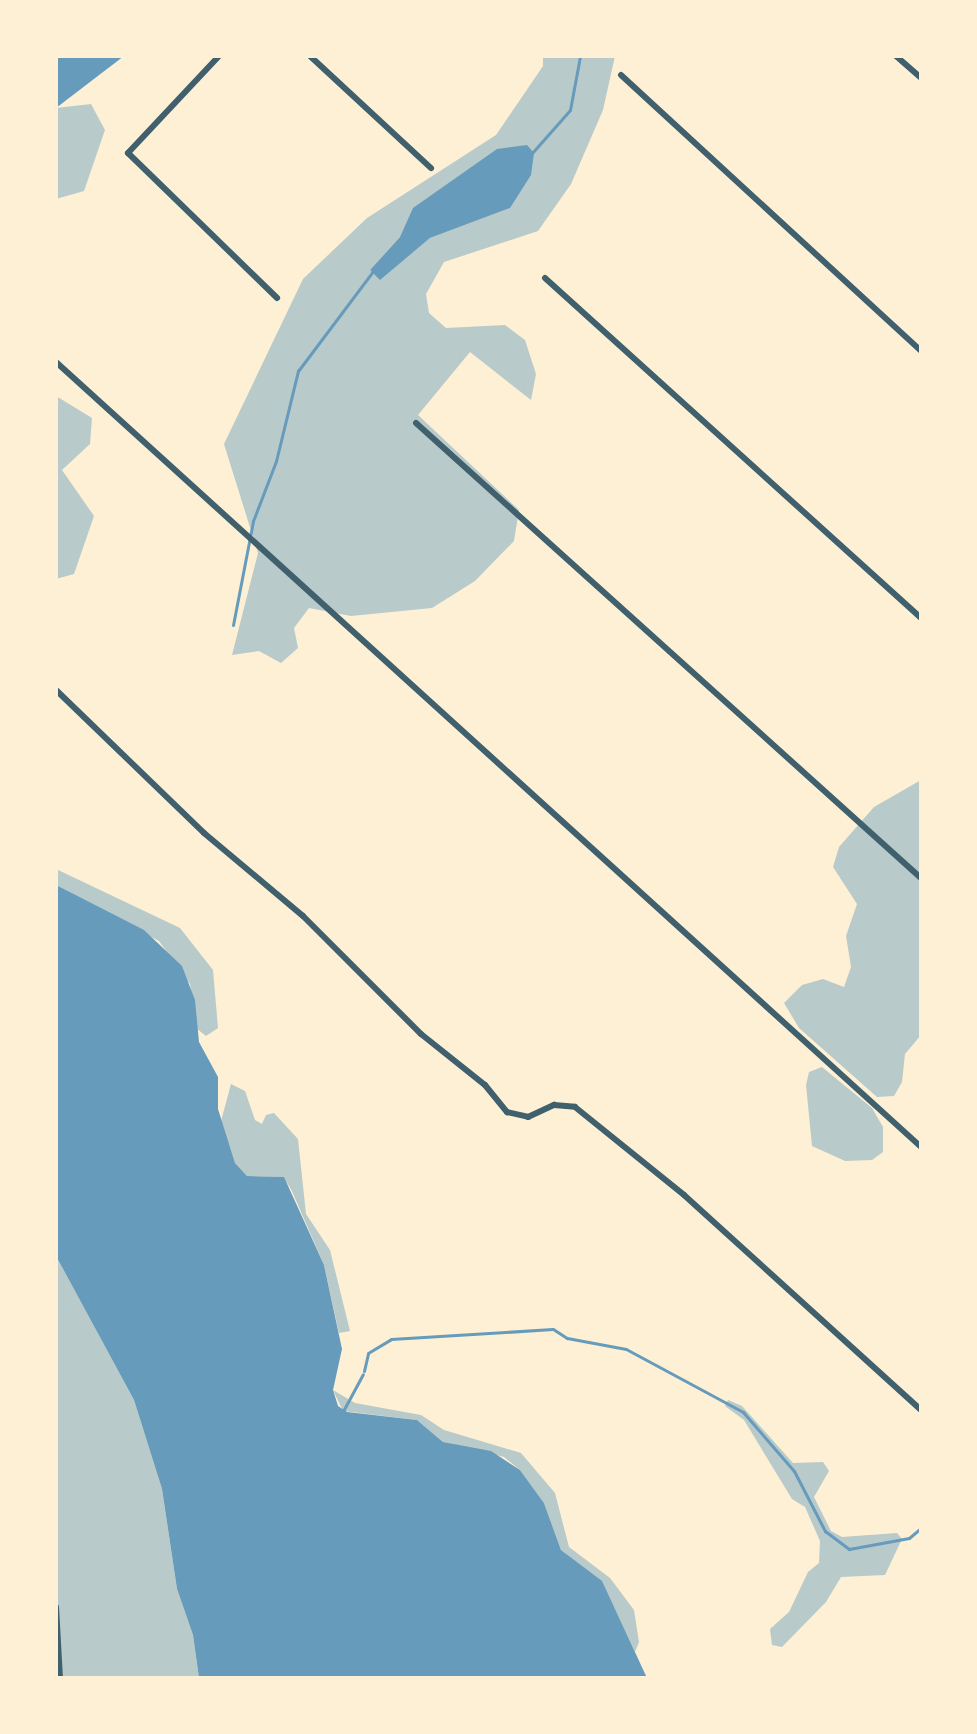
<!DOCTYPE html>
<style>
body{margin:0}
#map{position:relative;width:977px;height:1734px;overflow:hidden;background:#fdf0d5;font-family:"Exo 2",sans-serif}
div>[style]{position:absolute}
[style*='--x']{left:calc(var(--x)*1px);top:calc(var(--y)*1px);width:calc(var(--w)*1px);rotate:calc(var(--a)*1deg)}
.green>*{inset:0;background:#b9caca}
.water>*{inset:0;background:#669bbc}
.stream>*{height:3px;margin:-1.5px;padding:0 1.5px;transform-origin:1.5px;border-radius:1.5px;background:#669bbc}
.minor>*{height:6px;margin:-3px;padding:0 3px;transform-origin:3px;border-radius:3px;background:#3f606c}
span{translate:-50% -50%;white-space:nowrap;text-align:center;line-height:1.15;-webkit-text-stroke:8px #fdf0d5;paint-order:stroke}
.frame{position:absolute;inset:0;border:58px solid #fdf0d5;pointer-events:none}
</style>
<div id="map">
<div class="green">
<i style="clip-path:polygon(evenodd,543px 56px,615px 56px,603px 110px,571px 184px,538px 231px,444px 262px,426px 294px,429px 313px,446px 328px,505px 325px,525px 340px,536px 374px,531px 400px,470px 352px,418px 415px,519px 510px,514px 541px,475px 581px,432px 608px,351px 616px,309px 608px,294px 628px,298px 648px,281px 663px,259px 651px,232px 655px,258px 553px,224px 444px,303px 279px,367px 218px,496px 135px,543px 66px,543px 56px,510px 208px,430px 238px,380px 279px,370px 270px,400px 237px,510px 208px)"></i>
<i style="clip-path:polygon(91px 104px,105px 130px,84px 191px,56px 199px,56px 108px)"></i>
<i style="clip-path:polygon(56px 396px,92px 418px,90px 444px,62px 470px,94px 516px,74px 574px,56px 579px)"></i>
<i style="clip-path:polygon(921px 780px,921px 1035px,905px 1054px,902px 1082px,894px 1096px,877px 1097px,799px 1028px,784px 1003px,802px 985px,823px 979px,844px 987px,851px 967px,846px 936px,857px 904px,833px 867px,839px 847px,874px 807px)"></i>
<i style="clip-path:polygon(56px 869px,180px 928px,213px 970px,218px 1028px,206px 1036px,197px 1029px,190px 984px,159px 941px,56px 885px)"></i>
<i style="clip-path:polygon(822px 1067px,872px 1108px,883px 1127px,883px 1152px,872px 1160px,845px 1161px,812px 1146px,806px 1085px,809px 1072px)"></i>
<i style="clip-path:polygon(231px 1084px,245px 1091px,255px 1120px,262px 1124px,266px 1115px,274px 1113px,298px 1139px,306px 1214px,330px 1250px,350px 1331px,339px 1333px,324px 1265px,291px 1189px,283px 1177px,247px 1176px,235px 1163px,221px 1121px)"></i>
<i style="clip-path:polygon(56px 1256px,134px 1400px,162px 1489px,177px 1589px,193px 1635px,199px 1678px,56px 1678px)"></i>
<i style="clip-path:polygon(333px 1390px,355px 1403px,421px 1415px,444px 1430px,521px 1453px,555px 1493px,569px 1547px,610px 1578px,634px 1610px,639px 1642px,635px 1652px,602px 1582px,561px 1550px,544px 1503px,520px 1470px,504px 1457px,443px 1442px,417px 1420px,343px 1411px)"></i>
<i style="clip-path:polygon(728px 1400px,742px 1406px,793px 1463px,823px 1462px,829px 1471px,814px 1497px,831px 1531px,842px 1537px,897px 1533px,902px 1539px,885px 1575px,841px 1577px,826px 1602px,782px 1647px,772px 1645px,770px 1629px,789px 1612px,808px 1572px,819px 1563px,820px 1541px,805px 1507px,792px 1499px,744px 1420px,725px 1406px)"></i>
</div>
<div class="water">
<i style="clip-path:polygon(56px 56px,124px 56px,56px 108px)"></i>
<i style="clip-path:polygon(527px 145px,534px 153px,531px 175px,510px 208px,430px 238px,380px 280px,370px 270px,400px 237px,413px 208px,497px 149px)"></i>
<i style="clip-path:polygon(56px 885px,144px 930px,182px 966px,195px 1000px,199px 1042px,218px 1077px,218px 1109px,235px 1163px,247px 1176px,284px 1177px,324px 1265px,342px 1349px,333px 1390px,338px 1406px,347px 1412px,417px 1420px,443px 1442px,491px 1451px,520px 1470px,544px 1503px,561px 1550px,602px 1581px,647px 1678px,199px 1678px,193px 1635px,177px 1589px,162px 1489px,134px 1400px,56px 1256px)"></i>
</div>
<div class="stream">
<i style="--x:532;--y:153;--w:57;--a:-48.5"></i>
<i style="--x:570;--y:110;--w:55;--a:-79.5"></i>
<i style="--x:233;--y:625;--w:106;--a:-79.1"></i>
<i style="--x:253;--y:521;--w:64;--a:-69"></i>
<i style="--x:276;--y:461;--w:93;--a:-76.3"></i>
<i style="--x:298;--y:371;--w:125;--a:-53.1"></i>
<i style="--x:364;--y:1371;--w:18;--a:-77"></i>
<i style="--x:368;--y:1353;--w:27;--a:-31"></i>
<i style="--x:391;--y:1339;--w:162;--a:-3.5"></i>
<i style="--x:553;--y:1329;--w:17;--a:33"></i>
<i style="--x:567;--y:1338;--w:60;--a:10.6"></i>
<i style="--x:626;--y:1349;--w:133;--a:28.3"></i>
<i style="--x:743;--y:1412;--w:78;--a:49.2"></i>
<i style="--x:794;--y:1471;--w:68;--a:62.7"></i>
<i style="--x:825;--y:1531;--w:30;--a:37"></i>
<i style="--x:849;--y:1549;--w:61;--a:-10.4"></i>
<i style="--x:909;--y:1538;--w:16;--a:-40"></i>
<i style="--x:342;--y:1413;--w:44;--a:-61.7"></i>
</div>
<div class="minor">
<i style="--x:219;--y:56;--w:133;--a:133.2"></i>
<i style="--x:128;--y:153;--w:208;--a:44.2"></i>
<i style="--x:310;--y:56;--w:165;--a:42.8"></i>
<i style="--x:896;--y:56;--w:33;--a:41"></i>
<i style="--x:621;--y:75;--w:408;--a:42.6"></i>
<i style="--x:545;--y:278;--w:507;--a:42.12"></i>
<i style="--x:56;--y:362;--w:1168;--a:42.22"></i>
<i style="--x:416;--y:423;--w:680;--a:42.02"></i>
<i style="--x:56;--y:690;--w:206;--a:44"></i>
<i style="--x:204;--y:833;--w:129;--a:40"></i>
<i style="--x:303;--y:916;--w:167;--a:45"></i>
<i style="--x:421;--y:1034;--w:82;--a:38.6"></i>
<i style="--x:485;--y:1085;--w:35;--a:51"></i>
<i style="--x:507;--y:1112;--w:22;--a:13"></i>
<i style="--x:528;--y:1117;--w:29;--a:-25"></i>
<i style="--x:554;--y:1105;--w:21;--a:5"></i>
<i style="--x:575;--y:1107;--w:140;--a:38.9"></i>
<i style="--x:684;--y:1195;--w:320;--a:42.2"></i>
<i style="--x:56;--y:1607;--w:71;--a:86.8"></i>
</div>
<div class="frame"></div>
</div>
